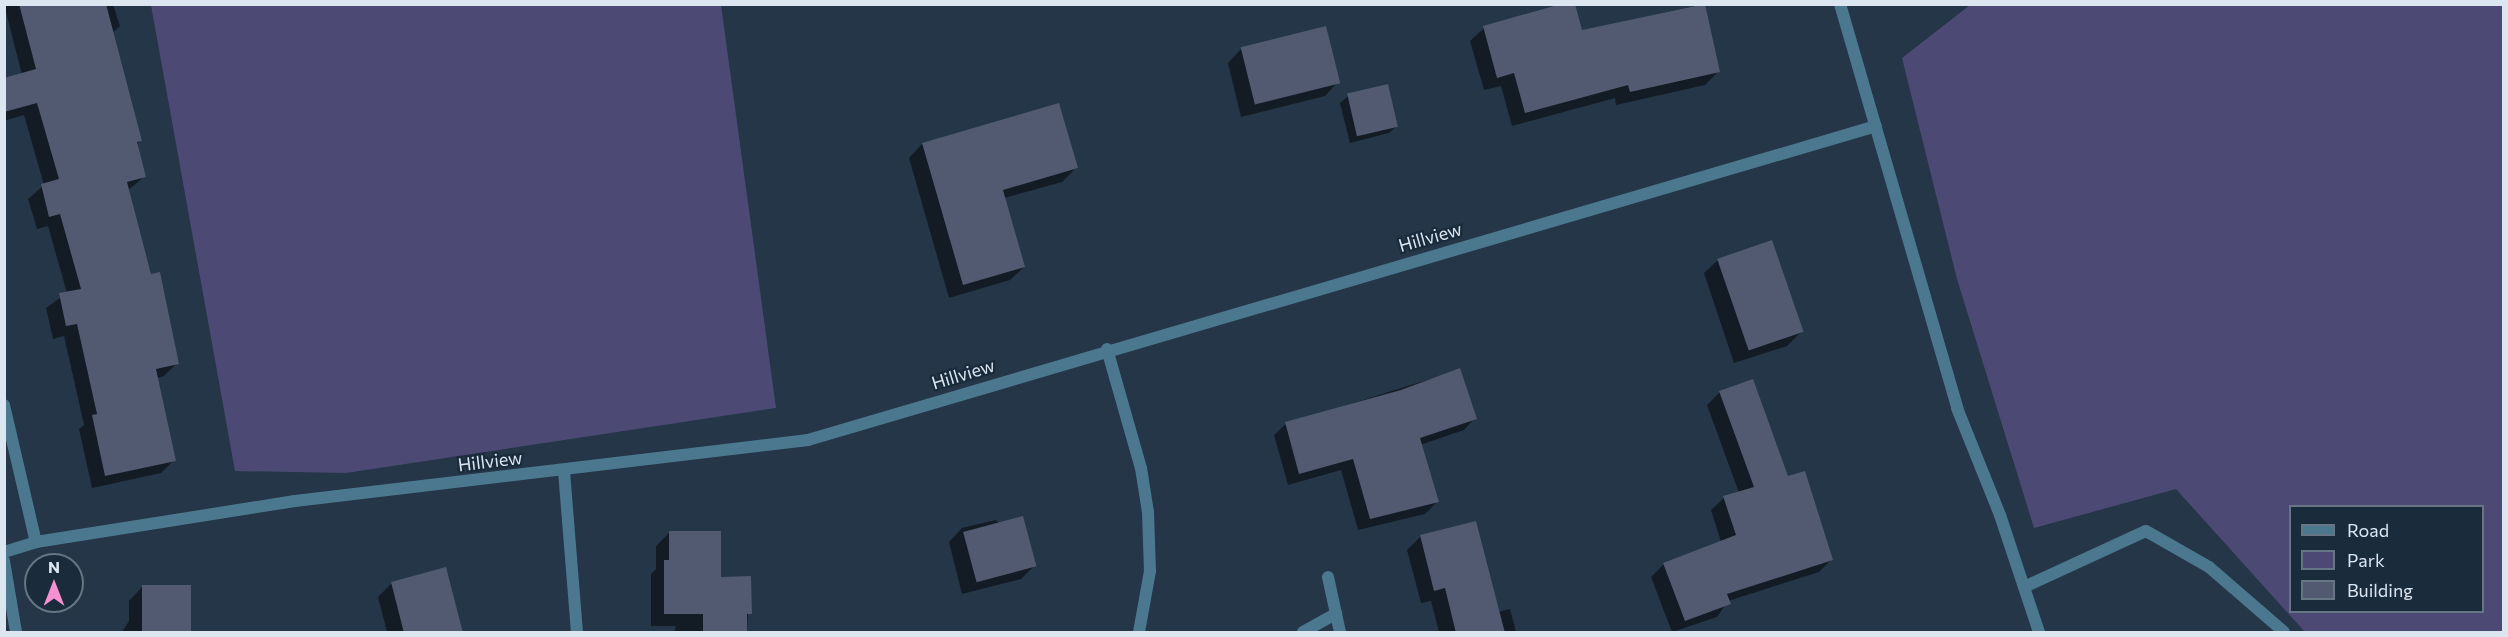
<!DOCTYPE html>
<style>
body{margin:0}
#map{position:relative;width:2508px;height:637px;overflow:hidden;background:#243647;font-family:Commissioner,sans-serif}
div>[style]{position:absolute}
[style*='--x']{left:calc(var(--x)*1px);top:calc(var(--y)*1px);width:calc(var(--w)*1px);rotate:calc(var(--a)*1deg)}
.green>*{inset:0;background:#4c4a74}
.shadow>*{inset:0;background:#0007}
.building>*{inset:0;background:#515a71;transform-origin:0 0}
.minor>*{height:12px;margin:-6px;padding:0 6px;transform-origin:6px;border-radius:6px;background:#4b788e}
span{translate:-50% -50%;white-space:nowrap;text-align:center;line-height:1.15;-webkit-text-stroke:4.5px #1a2b3c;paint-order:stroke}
.street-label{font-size:18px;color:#dbe6f1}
.frame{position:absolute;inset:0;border:6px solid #dbe6f1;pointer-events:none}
.legend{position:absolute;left:2289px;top:505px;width:195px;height:108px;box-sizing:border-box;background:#1a2b3c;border:2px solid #677684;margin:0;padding:8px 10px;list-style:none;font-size:18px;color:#dbe6f1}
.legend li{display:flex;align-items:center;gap:12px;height:30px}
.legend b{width:30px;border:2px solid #677684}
.north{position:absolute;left:24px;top:553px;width:60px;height:60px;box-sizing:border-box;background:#1a2b3c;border:2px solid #677684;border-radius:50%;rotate:0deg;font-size:16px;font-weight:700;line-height:24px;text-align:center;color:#dbe6f1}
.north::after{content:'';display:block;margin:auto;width:21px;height:27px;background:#f590d1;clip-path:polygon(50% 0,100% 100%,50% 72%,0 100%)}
</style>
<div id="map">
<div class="green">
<i style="clip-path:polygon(151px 5px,721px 5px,776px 408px,346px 473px,235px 471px)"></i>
<i style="clip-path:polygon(evenodd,1970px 5px,2503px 5px,2503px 632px,2305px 632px,2176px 489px,2034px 528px,1957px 279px,1902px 58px,1970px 5px,2290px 506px,2482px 506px,2482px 612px,2290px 612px,2290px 506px)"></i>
</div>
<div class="shadow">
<i style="clip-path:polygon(4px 4px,113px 4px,120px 26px,112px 33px,141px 140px,136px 145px,144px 177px,127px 191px,177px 363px,164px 376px,157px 378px,174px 460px,161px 473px,92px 488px,79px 429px,84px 425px,64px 336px,53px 339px,46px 308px,67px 293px,48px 226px,37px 229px,28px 199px,44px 185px,24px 115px,4px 121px,4px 80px,22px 75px)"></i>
<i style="clip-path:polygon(1704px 4px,1719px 71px,1705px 85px,1616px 105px,1615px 98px,1512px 126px,1501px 86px,1484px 90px,1470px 41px,1484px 28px,1581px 31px)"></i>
<i style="clip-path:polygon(1241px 49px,1338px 82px,1325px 96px,1241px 117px,1228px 63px)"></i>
<i style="clip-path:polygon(1348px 96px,1397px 126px,1389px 133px,1350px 143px,1340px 103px)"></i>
<i style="clip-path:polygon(922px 144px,1076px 168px,1062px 182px,1004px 198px,1024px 267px,1010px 280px,949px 298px,909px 158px)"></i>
<i style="clip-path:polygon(1718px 260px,1801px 332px,1787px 346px,1734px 363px,1704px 273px)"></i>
<i style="clip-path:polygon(1459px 370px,1475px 418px,1464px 430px,1420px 445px,1437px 502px,1425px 514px,1358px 530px,1341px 470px,1288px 485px,1274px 435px,1286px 424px)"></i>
<i style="clip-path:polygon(1720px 392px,1787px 478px,1832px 559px,1819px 572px,1728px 601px,1717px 617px,1672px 632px,1651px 577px,1664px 564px,1721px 542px,1711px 510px,1724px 498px,1739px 493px,1707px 405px)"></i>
<i style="clip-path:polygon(996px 520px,1035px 565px,1021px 579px,962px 594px,949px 542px,962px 528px)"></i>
<i style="clip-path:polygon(669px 533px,720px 578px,750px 578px,747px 632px,674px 632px,676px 626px,651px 626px,651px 574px,656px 569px,656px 546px)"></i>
<i style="clip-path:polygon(1421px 536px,1498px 612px,1510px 609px,1516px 632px,1439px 632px,1431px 601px,1421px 603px,1407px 550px)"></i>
<i style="clip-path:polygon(392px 583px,461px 632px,387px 632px,378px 597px)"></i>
<i style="clip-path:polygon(142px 587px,190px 632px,122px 632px,129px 621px,129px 601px)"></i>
</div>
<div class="building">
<i style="clip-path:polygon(19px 4px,106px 4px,142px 141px,137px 142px,146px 177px,127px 182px,151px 274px,160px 272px,179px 364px,156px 369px,176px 461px,105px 476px,92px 415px,97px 414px,77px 324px,66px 326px,59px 293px,81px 289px,60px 214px,49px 217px,41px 184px,59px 179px,37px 103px,4px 112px,4px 78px,36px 69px)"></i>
<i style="clip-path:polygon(1561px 4px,1575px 4px,1582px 30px,1705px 4px,1720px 72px,1630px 92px,1628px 85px,1525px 113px,1514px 73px,1497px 78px,1483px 26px)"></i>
<i style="left:1326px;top:26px;width:59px;height:88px;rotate:76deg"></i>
<i style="left:1388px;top:84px;width:44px;height:42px;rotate:77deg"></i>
<i style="clip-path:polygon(1059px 103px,1078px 168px,1003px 190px,1025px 267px,963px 285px,922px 143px)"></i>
<i style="left:1772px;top:240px;width:97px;height:58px;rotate:71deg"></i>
<i style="clip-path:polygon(1460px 368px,1477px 419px,1420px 438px,1439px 502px,1370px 519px,1353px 459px,1299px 474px,1285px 422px,1401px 390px)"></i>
<i style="clip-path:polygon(1753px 379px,1788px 476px,1805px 471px,1833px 560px,1727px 594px,1731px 604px,1685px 621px,1663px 563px,1736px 535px,1723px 496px,1754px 487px,1719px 391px)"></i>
<i style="left:1023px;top:516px;width:52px;height:62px;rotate:75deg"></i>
<i style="clip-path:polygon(1476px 521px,1505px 633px,1456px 633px,1445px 588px,1434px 591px,1420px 535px)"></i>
<i style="clip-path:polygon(669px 531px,721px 531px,721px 577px,751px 576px,752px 614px,747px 614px,747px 633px,703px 633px,703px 614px,664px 614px,664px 560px,669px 560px)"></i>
<i style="clip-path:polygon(446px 567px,463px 633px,404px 633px,391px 582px)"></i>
<i style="left:142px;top:585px;width:49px;height:48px"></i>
</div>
<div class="minor">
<i style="--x:1840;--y:4;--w:421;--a:73.8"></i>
<i style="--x:1957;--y:408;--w:115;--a:68.1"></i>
<i style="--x:2000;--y:515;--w:123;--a:71.6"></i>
<i style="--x:1107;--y:349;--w:124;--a:74.1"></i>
<i style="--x:1141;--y:468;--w:45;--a:81"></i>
<i style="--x:1148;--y:512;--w:59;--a:88.1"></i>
<i style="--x:1150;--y:571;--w:62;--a:100.2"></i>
<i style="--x:4;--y:405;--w:141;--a:76.9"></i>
<i style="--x:564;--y:471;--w:162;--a:85.4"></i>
<i style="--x:4;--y:552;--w:34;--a:-17"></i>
<i style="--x:36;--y:542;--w:262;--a:-9"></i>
<i style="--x:295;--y:501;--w:517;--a:-6.78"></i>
<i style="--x:808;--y:440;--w:1113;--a:-16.38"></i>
<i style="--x:4;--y:561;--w:72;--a:80.4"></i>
<i style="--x:1328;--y:577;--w:56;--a:77.7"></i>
<i style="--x:2024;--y:587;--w:134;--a:-24.7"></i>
<i style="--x:2146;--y:531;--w:73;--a:29.7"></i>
<i style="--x:2209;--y:567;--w:99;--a:40.9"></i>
<i style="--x:1303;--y:632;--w:38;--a:-29"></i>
</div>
<div class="street-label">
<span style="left:1430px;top:237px;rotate:-16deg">Hillview</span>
<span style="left:963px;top:374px;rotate:-17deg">Hillview</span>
<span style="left:490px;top:461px;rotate:-7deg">Hillview</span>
</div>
<div class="frame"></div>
<ul class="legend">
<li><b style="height:8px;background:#4b788e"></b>Road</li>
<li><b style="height:16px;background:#4c4a74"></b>Park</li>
<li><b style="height:16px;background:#515a71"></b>Building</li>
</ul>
<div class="north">N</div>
</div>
